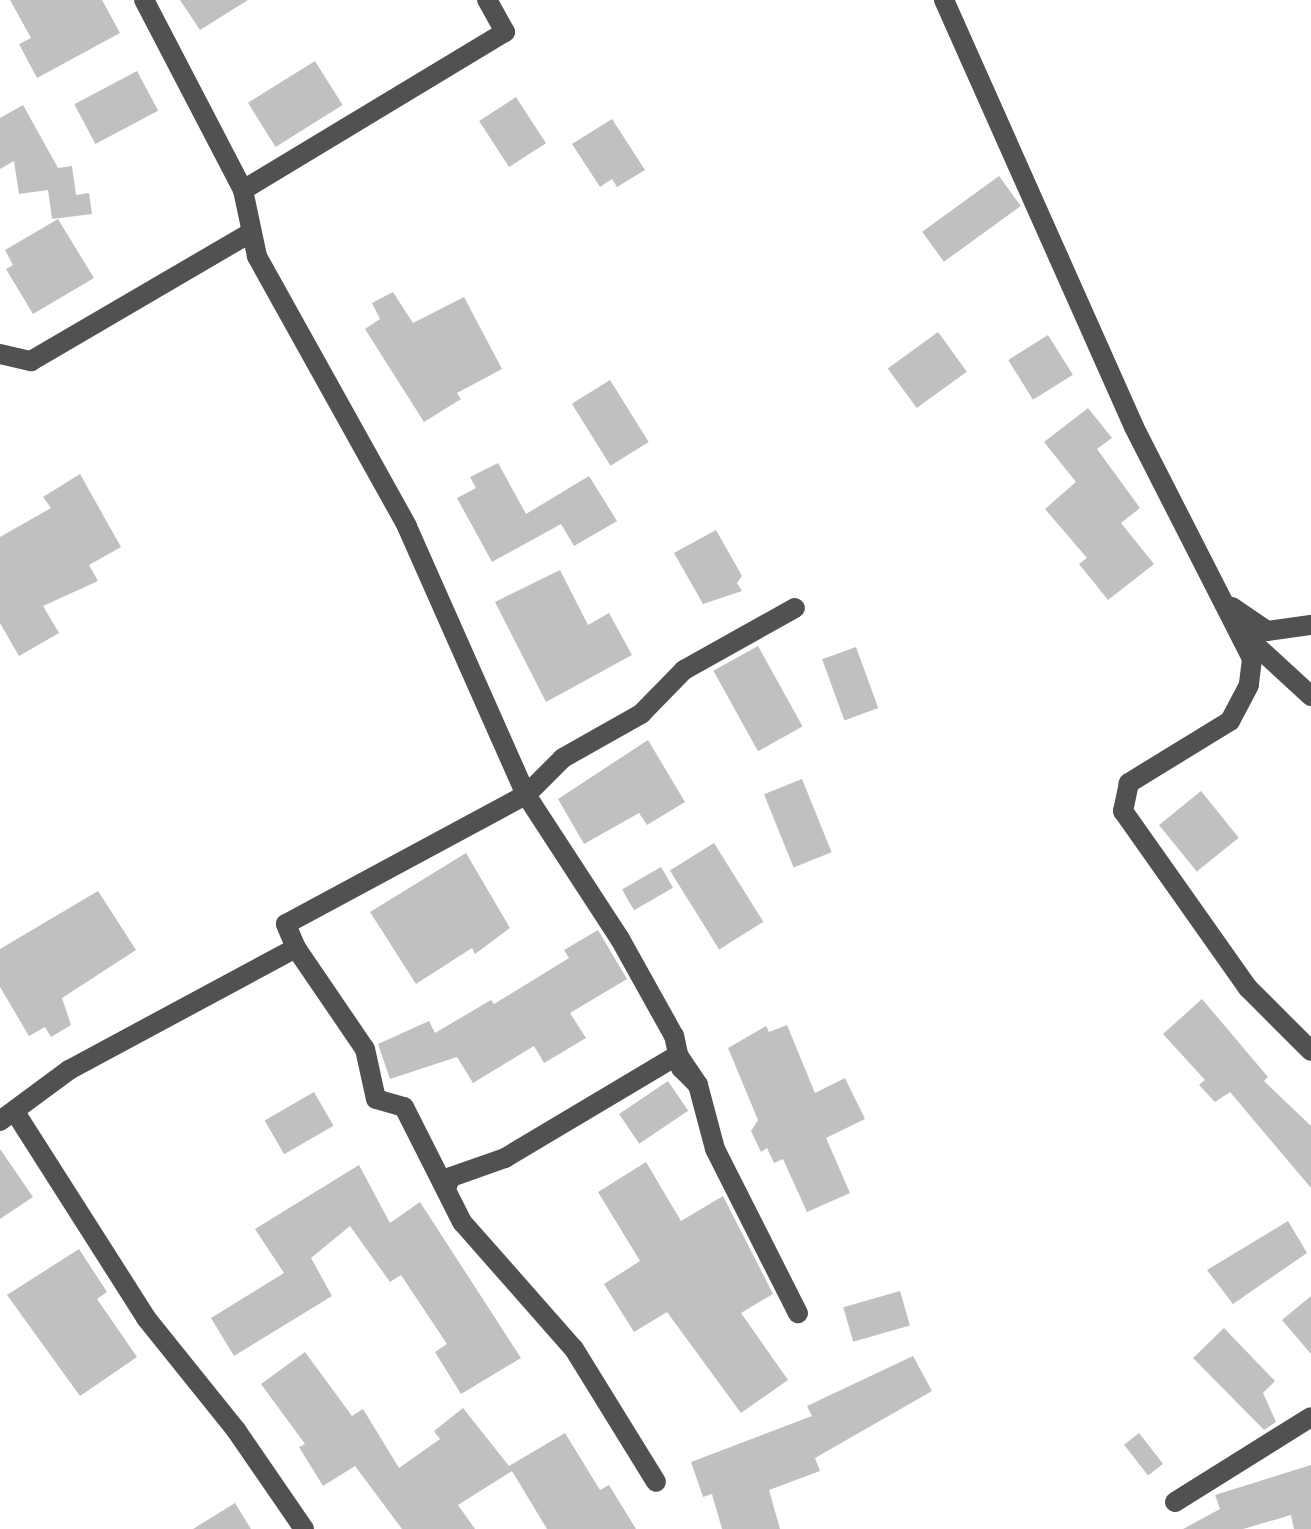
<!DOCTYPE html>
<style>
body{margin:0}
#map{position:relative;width:1311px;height:1529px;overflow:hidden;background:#fff;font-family:Roboto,sans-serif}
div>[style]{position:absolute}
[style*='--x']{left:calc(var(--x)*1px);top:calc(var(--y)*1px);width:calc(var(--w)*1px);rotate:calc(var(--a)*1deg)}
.building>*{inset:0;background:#c0c0c0;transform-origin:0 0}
.minor>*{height:20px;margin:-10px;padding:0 10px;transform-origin:10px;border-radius:10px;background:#515151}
span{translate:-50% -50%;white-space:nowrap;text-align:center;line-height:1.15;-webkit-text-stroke:8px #fff;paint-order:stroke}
</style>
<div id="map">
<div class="building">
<i style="clip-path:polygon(10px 0,102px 0,120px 33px,37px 78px,19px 44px,31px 38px)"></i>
<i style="clip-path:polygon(180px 0,248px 0,200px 30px)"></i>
<i style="left:315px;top:61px;width:52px;height:79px;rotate:58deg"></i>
<i style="left:137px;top:71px;width:45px;height:71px;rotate:62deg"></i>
<i style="left:516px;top:97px;width:55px;height:44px;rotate:57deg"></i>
<i style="clip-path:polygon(23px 105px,58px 168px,72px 166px,76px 195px,89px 193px,92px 214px,52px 219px,48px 190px,19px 194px,14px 161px,0 169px,0 118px)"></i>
<i style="clip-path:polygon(612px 119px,645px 170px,617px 187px,612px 179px,600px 187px,572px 144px)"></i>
<i style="left:999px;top:176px;width:37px;height:95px;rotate:54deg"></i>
<i style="clip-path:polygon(58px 219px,94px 278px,33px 314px,6px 269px,13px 265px,5px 250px)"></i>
<i style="clip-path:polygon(393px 292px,413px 323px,464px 297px,502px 369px,457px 393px,461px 399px,424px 422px,365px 329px,380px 319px,372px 303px)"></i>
<i style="left:938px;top:332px;width:49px;height:62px;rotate:54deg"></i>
<i style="left:1048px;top:335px;width:47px;height:47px;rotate:58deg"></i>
<i style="left:610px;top:380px;width:73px;height:45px;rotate:58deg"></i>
<i style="clip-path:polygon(1088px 408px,1112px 438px,1097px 449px,1140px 508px,1121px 523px,1154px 564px,1108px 600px,1079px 564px,1087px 558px,1045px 509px,1076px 482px,1044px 442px)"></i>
<i style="clip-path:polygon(498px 463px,526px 514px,589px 476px,617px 521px,574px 546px,561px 524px,492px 562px,457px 498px,476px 488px,470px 477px)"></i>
<i style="clip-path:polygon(80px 474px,121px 547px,89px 565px,98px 581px,43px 606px,59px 633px,19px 656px,0 623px,0 537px,51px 508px,43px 497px)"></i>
<i style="clip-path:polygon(716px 530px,742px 576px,737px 583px,742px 591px,703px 604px,674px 553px)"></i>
<i style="clip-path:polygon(560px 570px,588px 625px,609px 613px,632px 655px,546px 702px,495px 602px)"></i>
<i style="left:758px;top:646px;width:92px;height:51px;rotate:61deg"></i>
<i style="left:856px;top:647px;width:65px;height:36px;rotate:70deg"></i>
<i style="clip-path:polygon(648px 740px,685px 802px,647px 825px,639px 813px,584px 844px,558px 799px)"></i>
<i style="left:802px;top:779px;width:79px;height:41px;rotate:68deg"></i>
<i style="left:1201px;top:791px;width:60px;height:54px;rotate:51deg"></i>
<i style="left:714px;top:843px;width:93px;height:52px;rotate:58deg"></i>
<i style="clip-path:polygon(466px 853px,510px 928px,475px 954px,472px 948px,416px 984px,370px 912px)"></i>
<i style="left:661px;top:867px;width:24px;height:45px;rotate:60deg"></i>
<i style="clip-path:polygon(98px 891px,136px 950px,62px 998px,71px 1025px,51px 1037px,45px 1027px,29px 1036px,0 987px,0 949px)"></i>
<i style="clip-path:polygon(598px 930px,627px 979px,570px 1013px,586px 1038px,544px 1063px,534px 1046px,473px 1083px,457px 1057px,390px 1079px,378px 1044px,429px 1021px,435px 1033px,491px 1000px,494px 1004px,569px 958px,564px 950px)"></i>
<i style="clip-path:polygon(1202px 999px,1268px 1077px,1264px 1081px,1311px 1126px,1311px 1188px,1230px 1092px,1215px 1102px,1199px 1085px,1205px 1080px,1163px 1034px)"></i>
<i style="clip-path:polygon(787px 1025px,815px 1093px,845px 1078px,865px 1119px,826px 1138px,850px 1193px,807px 1212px,783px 1159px,774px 1163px,767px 1148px,761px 1152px,751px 1131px,758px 1120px,728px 1048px,766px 1026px,769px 1032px)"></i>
<i style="left:668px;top:1081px;width:36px;height:59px;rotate:56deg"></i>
<i style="left:314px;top:1092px;width:39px;height:57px;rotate:60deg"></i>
<i style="clip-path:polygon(0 1149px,33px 1197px,0 1219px)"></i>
<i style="clip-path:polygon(646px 1162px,681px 1221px,723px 1196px,773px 1294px,741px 1313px,788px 1380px,741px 1413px,667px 1312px,634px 1332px,604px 1284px,640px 1261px,598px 1192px)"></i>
<i style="clip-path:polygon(359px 1165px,390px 1223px,420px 1202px,521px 1358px,461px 1394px,435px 1352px,447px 1344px,401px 1275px,390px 1282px,350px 1226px,311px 1258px,332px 1296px,234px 1356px,211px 1318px,284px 1273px,255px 1229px)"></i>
<i style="clip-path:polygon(1288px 1221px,1307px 1253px,1233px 1304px,1207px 1270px)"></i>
<i style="clip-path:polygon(79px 1249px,107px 1292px,97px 1299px,137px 1357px,80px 1396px,7px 1295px)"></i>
<i style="left:900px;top:1291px;width:36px;height:59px;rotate:74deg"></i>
<i style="clip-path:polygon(1311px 1296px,1311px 1354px,1282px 1320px)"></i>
<i style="clip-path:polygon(1224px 1328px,1275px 1381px,1263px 1393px,1276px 1422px,1264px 1430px,1193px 1358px)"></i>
<i style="clip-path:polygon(305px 1352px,352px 1416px,363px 1409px,399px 1468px,440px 1439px,434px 1431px,463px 1408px,509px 1466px,565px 1433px,600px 1490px,609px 1485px,636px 1529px,547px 1529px,512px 1471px,458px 1505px,475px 1529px,402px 1529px,355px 1466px,323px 1486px,299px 1447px,305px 1444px,261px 1384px)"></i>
<i style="clip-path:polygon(913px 1356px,932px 1391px,815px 1458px,820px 1471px,769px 1490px,780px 1529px,722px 1529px,712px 1494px,703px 1497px,691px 1462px,812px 1416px,807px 1406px)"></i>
<i style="left:1139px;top:1433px;width:39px;height:19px;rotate:52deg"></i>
<i style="clip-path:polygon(1311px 1465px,1311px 1529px,1294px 1529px,1291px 1515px,1243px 1529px,1183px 1529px,1220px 1509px,1215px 1495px)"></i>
<i style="clip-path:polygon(235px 1503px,251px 1529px,193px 1529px)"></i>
</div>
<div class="minor">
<i style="--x:944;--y:0;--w:467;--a:66"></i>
<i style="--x:1134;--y:427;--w:260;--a:63"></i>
<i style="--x:1252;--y:659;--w:26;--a:97"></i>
<i style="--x:1249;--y:685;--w:41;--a:117.8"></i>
<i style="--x:1230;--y:721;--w:119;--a:148.5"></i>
<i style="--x:1129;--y:783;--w:29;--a:102"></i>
<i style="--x:1123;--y:811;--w:217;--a:54.8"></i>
<i style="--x:1248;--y:988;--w:89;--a:45"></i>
<i style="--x:243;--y:190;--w:306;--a:-31.1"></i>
<i style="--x:505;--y:32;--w:37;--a:-119"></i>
<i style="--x:0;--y:354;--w:32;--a:13"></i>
<i style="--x:31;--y:361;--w:254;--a:-30.3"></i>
<i style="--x:1232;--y:607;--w:42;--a:34.4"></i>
<i style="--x:1267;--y:631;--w:44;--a:-7.8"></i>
<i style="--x:1250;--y:640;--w:83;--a:42.6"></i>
<i style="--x:296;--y:948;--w:122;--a:55.7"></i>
<i style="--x:365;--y:1049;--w:51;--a:77.6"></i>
<i style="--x:376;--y:1099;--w:29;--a:16"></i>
<i style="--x:404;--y:1107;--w:129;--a:63.2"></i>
<i style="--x:462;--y:1222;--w:169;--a:48.6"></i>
<i style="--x:574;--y:1349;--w:156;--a:58.3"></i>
<i style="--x:698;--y:1085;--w:24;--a:-135"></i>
<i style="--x:681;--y:1068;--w:33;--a:-102"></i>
<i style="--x:674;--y:1036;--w:111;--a:-119.1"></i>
<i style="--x:620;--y:939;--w:172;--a:-123.1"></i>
<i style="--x:526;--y:795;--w:52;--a:-45"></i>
<i style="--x:563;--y:758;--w:90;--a:-29.4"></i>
<i style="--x:641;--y:714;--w:62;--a:-45.7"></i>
<i style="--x:684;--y:670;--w:127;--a:-29.2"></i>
<i style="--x:15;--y:1112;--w:244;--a:57.5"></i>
<i style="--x:146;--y:1318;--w:144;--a:51.2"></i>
<i style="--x:236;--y:1430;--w:120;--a:55.5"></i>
<i style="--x:0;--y:1121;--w:86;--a:-36.5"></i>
<i style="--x:69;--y:1070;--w:258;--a:-28.3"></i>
<i style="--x:296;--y:948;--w:26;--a:-113"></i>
<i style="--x:286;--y:924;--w:272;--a:-28.3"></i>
<i style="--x:526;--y:795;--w:294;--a:-113.9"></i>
<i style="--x:407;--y:526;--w:309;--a:-119.1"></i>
<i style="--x:257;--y:256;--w:67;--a:-102"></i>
<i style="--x:243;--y:190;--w:214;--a:-117.5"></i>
<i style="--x:446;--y:1188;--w:12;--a:-66"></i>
<i style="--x:451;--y:1177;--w:57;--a:-19.4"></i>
<i style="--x:505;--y:1158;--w:201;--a:-30.8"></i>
<i style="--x:678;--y:1055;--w:36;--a:56"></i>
<i style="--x:698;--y:1085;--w:66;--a:75.1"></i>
<i style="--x:715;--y:1149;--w:184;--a:63.2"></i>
<i style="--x:1175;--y:1502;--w:160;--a:-32"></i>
</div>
</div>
